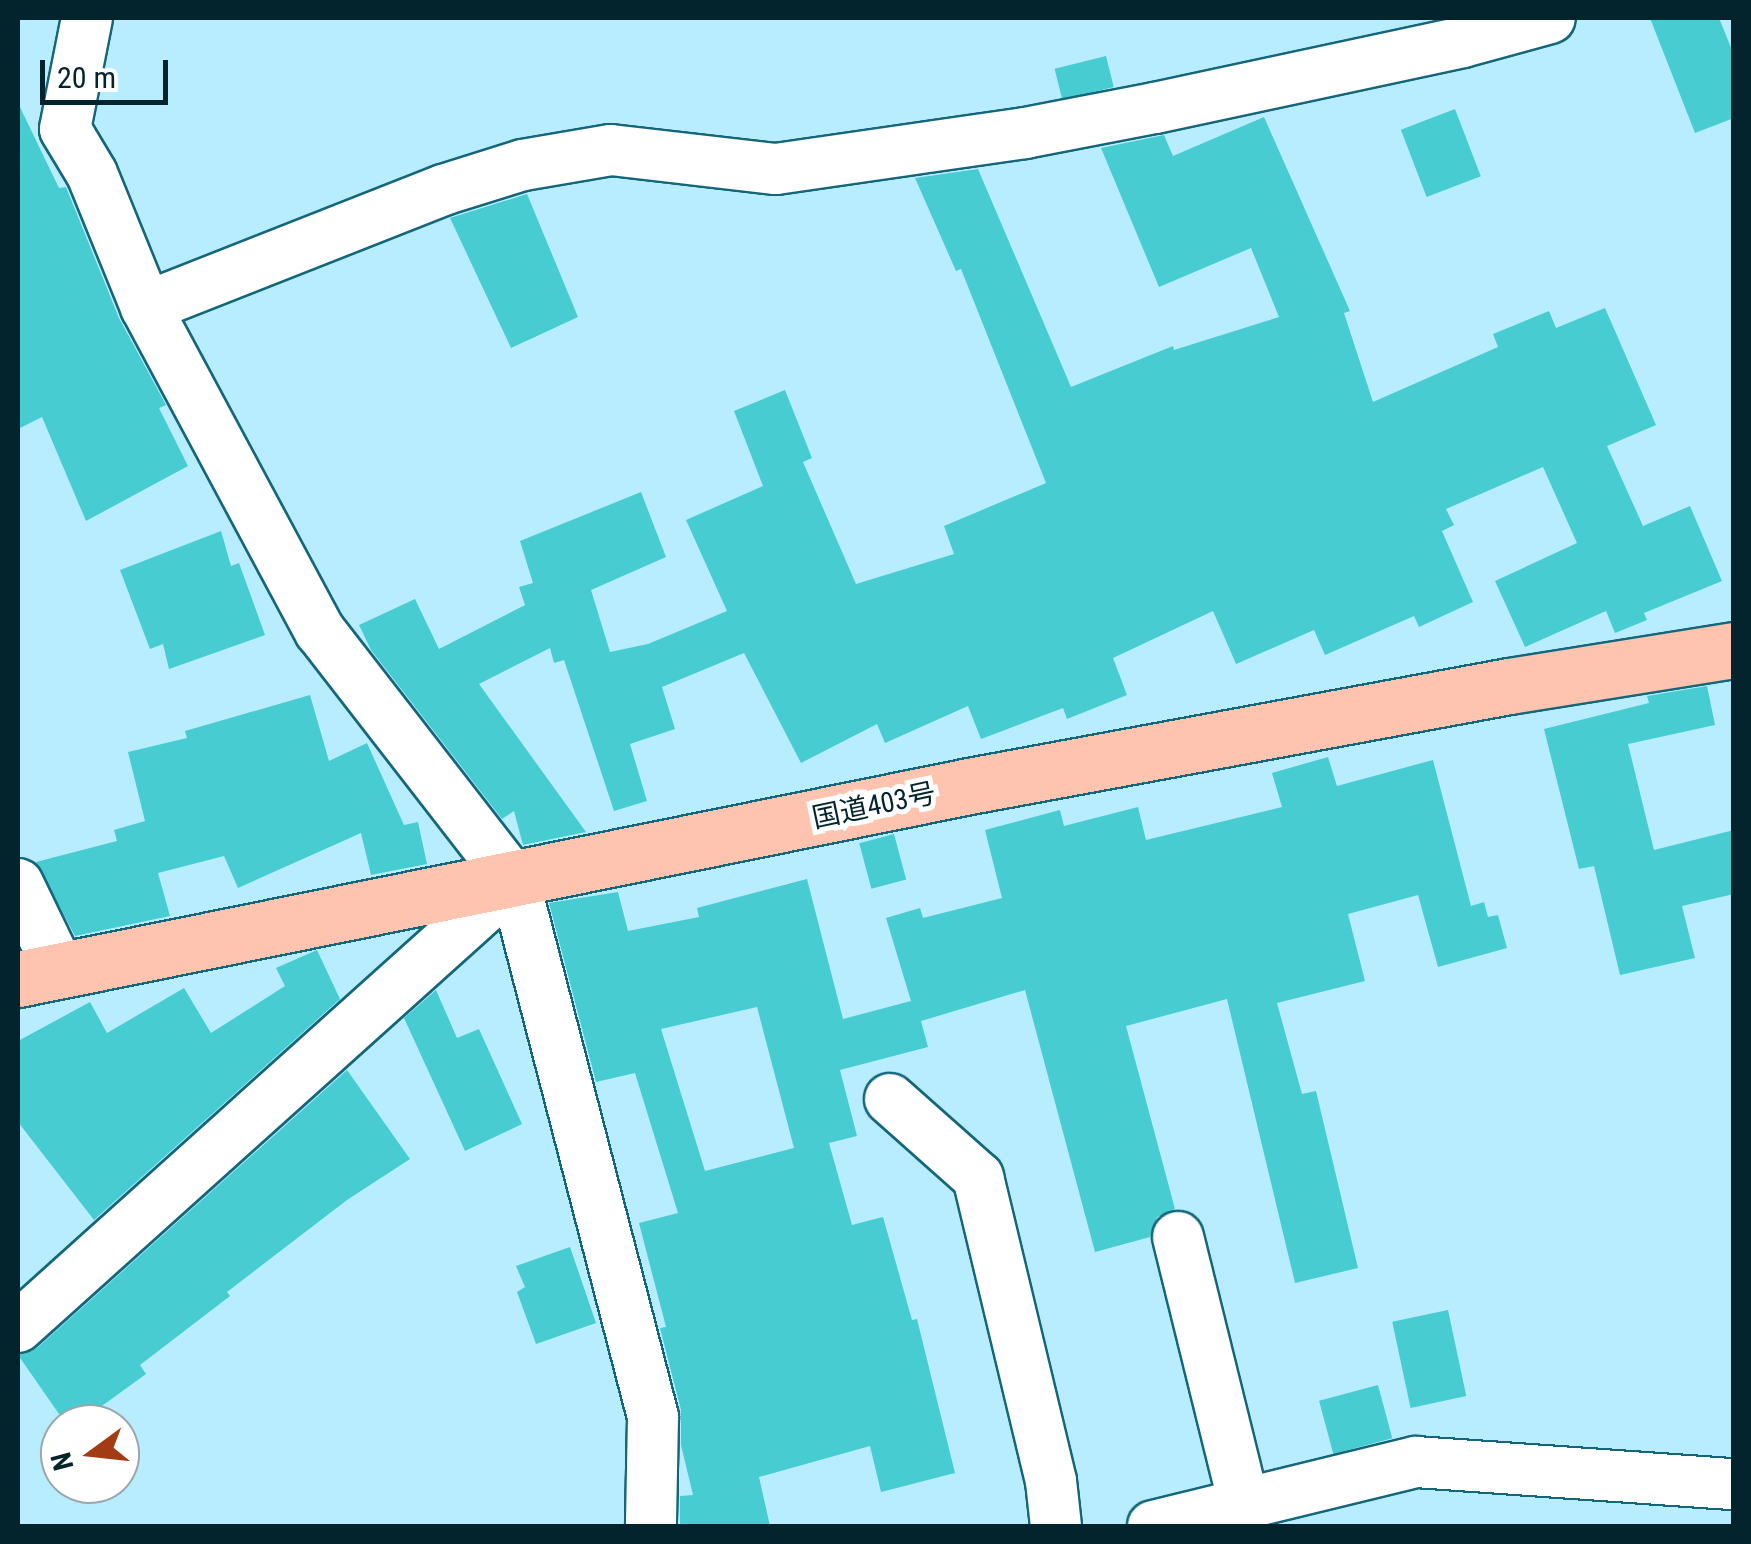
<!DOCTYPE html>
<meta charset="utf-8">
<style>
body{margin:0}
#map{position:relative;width:1751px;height:1544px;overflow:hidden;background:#b7edff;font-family:"Roboto Condensed","Noto Sans JP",sans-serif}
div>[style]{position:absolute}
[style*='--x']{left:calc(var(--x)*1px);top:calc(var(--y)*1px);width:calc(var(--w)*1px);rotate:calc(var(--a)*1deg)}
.building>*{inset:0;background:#47ccd2;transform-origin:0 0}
.roads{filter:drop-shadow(2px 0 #14667b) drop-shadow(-2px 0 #14667b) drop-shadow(0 2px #14667b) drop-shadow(0 -2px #14667b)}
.minor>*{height:50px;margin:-25px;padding:0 25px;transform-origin:25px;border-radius:25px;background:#fff}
.highway>*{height:55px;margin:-27.5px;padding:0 27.5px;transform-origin:27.5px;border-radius:27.5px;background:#ffc4b0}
span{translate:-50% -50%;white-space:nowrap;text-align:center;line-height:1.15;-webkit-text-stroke:10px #fff;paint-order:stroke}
.street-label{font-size:28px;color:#04242d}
.frame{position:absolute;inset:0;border:20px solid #04242d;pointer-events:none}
.north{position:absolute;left:40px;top:1404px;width:100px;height:100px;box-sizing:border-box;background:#fff;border:2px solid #9ba7ab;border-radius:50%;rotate:255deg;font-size:28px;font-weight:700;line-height:40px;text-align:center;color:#04242d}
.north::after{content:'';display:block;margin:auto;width:35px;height:45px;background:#a23c14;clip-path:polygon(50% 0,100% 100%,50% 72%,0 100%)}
.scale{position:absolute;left:40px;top:60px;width:128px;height:45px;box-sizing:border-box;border:5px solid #04242d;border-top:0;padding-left:12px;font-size:30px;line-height:35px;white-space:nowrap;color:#04242d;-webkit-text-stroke:8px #fff;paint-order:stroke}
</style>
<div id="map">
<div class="building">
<i style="clip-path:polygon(1650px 18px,1719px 18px,1734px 55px,1734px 118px,1695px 133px)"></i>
<i style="left:1106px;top:56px;width:32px;height:53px;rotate:76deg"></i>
<i style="clip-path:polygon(18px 103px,59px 188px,66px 187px,119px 318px,166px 405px,159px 408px,188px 466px,86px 521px,42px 417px,18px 429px)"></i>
<i style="left:1455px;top:109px;width:72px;height:58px;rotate:69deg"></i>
<i style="clip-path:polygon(1264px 117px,1350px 311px,1344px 313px,1373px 402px,1498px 347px,1493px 334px,1549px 311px,1556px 328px,1605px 308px,1656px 425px,1607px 446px,1643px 526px,1690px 506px,1722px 581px,1644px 613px,1647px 620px,1615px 633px,1606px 611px,1525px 647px,1495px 581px,1577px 543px,1543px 467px,1446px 509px,1454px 525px,1442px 531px,1473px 602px,1419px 627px,1414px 616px,1325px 655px,1314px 630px,1236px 664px,1213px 611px,1113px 658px,1127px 695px,1067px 719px,1063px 708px,981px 739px,968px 706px,885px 743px,877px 724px,801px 763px,744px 653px,662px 687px,675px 729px,630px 744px,647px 801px,614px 811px,564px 660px,554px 663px,550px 648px,479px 684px,586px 832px,523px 845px,514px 811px,502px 819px,371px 650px,359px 625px,415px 599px,439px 649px,525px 605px,519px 587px,533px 583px,520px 541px,641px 492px,666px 557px,591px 590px,610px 652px,648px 644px,727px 611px,686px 520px,763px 486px,734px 411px,785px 390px,812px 458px,803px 462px,856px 584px,954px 554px,944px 526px,1046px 483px,961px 269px,956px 271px,915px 178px,978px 169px,1071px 387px,1173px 346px,1174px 350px,1279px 317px,1251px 248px,1159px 287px,1101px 148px,1164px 135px,1173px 156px)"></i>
<i style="clip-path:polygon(527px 194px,578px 317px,511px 348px,450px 218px)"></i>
<i style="clip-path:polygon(221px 531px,231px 566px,239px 563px,265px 635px,169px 669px,163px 644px,150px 649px,120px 570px)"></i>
<i style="clip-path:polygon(1707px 686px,1715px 725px,1628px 744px,1654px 850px,1734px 830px,1734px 894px,1682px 906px,1695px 958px,1620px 975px,1594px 866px,1579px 869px,1544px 729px,1649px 703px,1647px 696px)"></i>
<i style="clip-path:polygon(310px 695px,329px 761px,367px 743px,404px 825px,418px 822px,427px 864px,371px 875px,361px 833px,238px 888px,224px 856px,158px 873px,170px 916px,75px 936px,36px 862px,117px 841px,114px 830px,145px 821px,128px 752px,187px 738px,185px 731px)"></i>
<i style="clip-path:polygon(evenodd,1328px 757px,1337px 786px,1433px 760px,1471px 906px,1484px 902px,1488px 917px,1498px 915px,1507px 948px,1438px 967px,1418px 895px,1348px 914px,1365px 981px,1277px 1003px,1302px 1094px,1316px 1091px,1358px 1268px,1295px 1283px,1227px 999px,1126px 1026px,1175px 1209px,1157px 1217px,1150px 1237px,1095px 1252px,1025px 990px,921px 1021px,928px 1047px,840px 1070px,857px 1136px,829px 1143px,852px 1225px,883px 1217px,912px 1320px,917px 1319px,955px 1473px,881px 1492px,870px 1446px,759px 1477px,770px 1526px,680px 1526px,680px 1496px,693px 1495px,681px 1445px,681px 1410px,660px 1328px,666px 1327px,639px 1223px,678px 1213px,635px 1073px,596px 1082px,549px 903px,618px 892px,628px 931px,699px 917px,697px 908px,807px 879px,843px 1019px,911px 1001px,886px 918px,920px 908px,923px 918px,1002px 898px,985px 830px,1060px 810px,1064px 826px,1138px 807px,1146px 840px,1282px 807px,1272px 773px,1328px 757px,757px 1007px,794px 1148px,705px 1171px,661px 1029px,757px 1007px)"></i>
<i style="left:894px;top:834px;width:47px;height:36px;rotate:75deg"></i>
<i style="clip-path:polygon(317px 950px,340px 999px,94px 1220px,18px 1122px,18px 1041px,90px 1002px,107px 1033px,184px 988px,211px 1033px,285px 986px,276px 968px)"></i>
<i style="clip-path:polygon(436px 990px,457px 1038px,479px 1029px,522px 1124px,465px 1151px,404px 1018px)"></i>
<i style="clip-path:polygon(347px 1070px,410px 1159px,347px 1200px,227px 1292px,230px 1296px,140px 1365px,146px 1374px,77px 1424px,66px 1424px,18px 1355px,37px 1348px)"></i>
<i style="clip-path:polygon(570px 1247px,596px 1323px,536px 1344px,517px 1292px,525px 1287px,516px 1266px)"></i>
<i style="left:1448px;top:1310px;width:88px;height:57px;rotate:78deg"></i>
<i style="left:1378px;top:1385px;width:55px;height:61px;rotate:75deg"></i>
</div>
<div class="roads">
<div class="minor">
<i style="--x:87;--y:18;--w:113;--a:101.2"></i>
<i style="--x:65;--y:129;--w:52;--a:59"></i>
<i style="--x:92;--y:174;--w:144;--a:67.9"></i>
<i style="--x:146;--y:307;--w:368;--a:61.8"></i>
<i style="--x:320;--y:631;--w:316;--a:52.2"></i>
<i style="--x:514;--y:881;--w:554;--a:75.46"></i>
<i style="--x:653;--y:1417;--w:109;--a:91.1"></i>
<i style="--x:146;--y:307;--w:319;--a:-21.5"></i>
<i style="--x:443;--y:190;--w:84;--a:-17.4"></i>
<i style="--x:523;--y:165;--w:89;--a:-9.7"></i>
<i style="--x:611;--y:150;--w:166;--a:6.6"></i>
<i style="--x:776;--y:169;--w:252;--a:-8.2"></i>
<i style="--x:1025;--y:133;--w:132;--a:-10.9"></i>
<i style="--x:1155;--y:108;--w:315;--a:-12.1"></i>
<i style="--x:1463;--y:42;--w:90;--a:-15.4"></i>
<i style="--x:18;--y:884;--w:94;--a:64.2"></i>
<i style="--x:890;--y:1099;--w:118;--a:41.6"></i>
<i style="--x:978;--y:1177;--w:313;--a:76.5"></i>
<i style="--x:1051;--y:1481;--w:45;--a:83.7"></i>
<i style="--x:1178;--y:1237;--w:275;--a:76.1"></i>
<i style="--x:18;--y:1327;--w:667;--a:-41.96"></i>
<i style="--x:1153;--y:1526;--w:271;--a:-13.7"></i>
<i style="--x:1416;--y:1462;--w:319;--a:4"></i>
</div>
<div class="highway">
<i style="--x:18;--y:979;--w:970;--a:-11.47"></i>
<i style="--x:969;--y:786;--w:549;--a:-10.49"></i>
<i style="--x:1509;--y:686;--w:228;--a:-9.1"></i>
</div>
</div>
<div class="street-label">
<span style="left:874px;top:806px;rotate:-12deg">国道403号</span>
</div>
<div class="frame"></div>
<div class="north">N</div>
<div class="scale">20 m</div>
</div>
